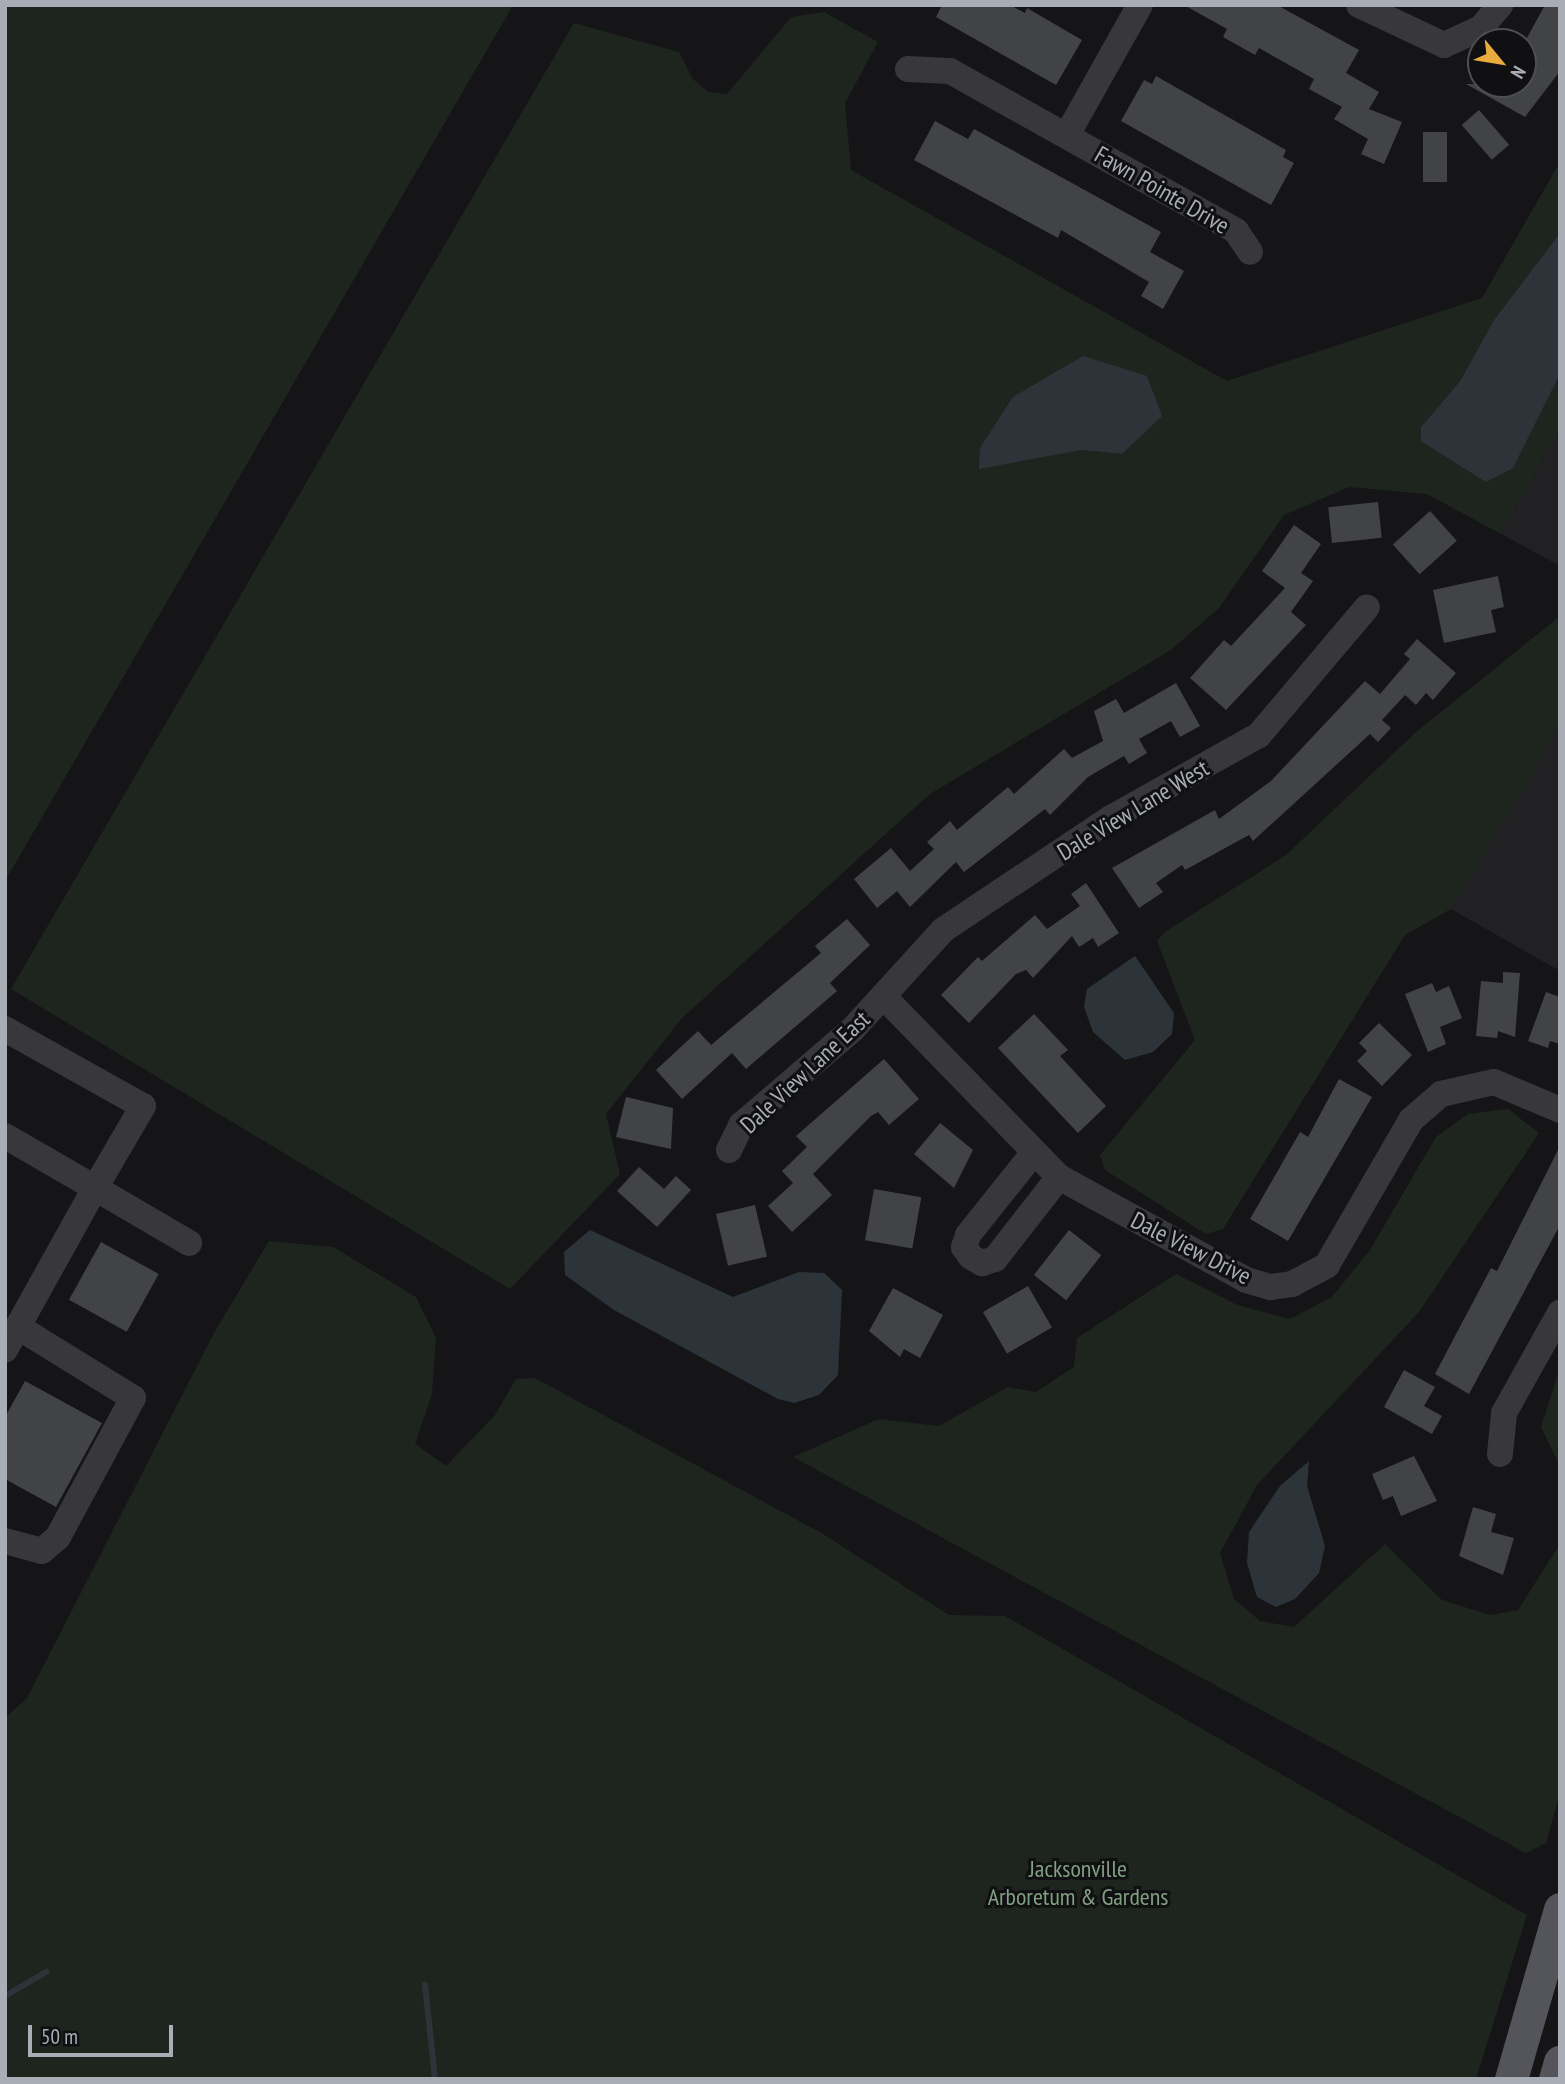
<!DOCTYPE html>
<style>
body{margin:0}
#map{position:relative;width:1565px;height:2084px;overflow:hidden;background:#151517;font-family:"PT Sans Narrow",sans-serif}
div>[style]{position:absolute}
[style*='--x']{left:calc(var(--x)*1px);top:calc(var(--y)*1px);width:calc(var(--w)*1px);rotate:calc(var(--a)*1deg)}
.built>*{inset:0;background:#212124}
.green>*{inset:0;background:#1e251e}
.water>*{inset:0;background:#2c343a}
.stream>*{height:6px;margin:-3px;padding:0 3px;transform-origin:3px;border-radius:3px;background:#2c343a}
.building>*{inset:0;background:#424347;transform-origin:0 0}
.minor>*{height:26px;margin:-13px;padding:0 13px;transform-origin:13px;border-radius:13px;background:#37373c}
.major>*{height:33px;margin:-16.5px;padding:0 16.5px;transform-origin:16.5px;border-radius:16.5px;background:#53555b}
span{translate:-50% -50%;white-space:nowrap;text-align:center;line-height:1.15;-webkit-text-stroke:6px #101012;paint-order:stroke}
.street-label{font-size:24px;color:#a8adb6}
.park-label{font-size:24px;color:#80a181}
.frame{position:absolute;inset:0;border:7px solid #a8adb6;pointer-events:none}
.north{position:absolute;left:1467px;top:28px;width:70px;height:70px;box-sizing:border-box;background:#101012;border:2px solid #4d4f54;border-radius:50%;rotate:120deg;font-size:19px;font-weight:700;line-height:28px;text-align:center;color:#a8adb6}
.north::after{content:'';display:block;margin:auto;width:24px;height:32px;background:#e8ab3c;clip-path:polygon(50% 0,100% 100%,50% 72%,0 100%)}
.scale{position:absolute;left:28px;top:2025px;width:145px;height:32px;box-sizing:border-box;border:4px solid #a8adb6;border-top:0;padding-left:9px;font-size:21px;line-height:24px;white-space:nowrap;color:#a8adb6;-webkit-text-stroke:5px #101012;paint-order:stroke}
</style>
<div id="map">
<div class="built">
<i style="clip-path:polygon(1560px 429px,1560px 566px,1501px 534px)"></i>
<i style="clip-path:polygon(1560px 720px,1560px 971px,1451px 909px)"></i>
</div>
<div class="green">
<i style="clip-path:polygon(5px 5px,513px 5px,5px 881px)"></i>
<i style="clip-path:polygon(evenodd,824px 12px,878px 42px,845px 103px,851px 170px,1227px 381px,1482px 298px,1560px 162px,1560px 233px,1494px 320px,1460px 381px,1421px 427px,1513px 468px,1560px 374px,1560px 429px,1501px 534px,1427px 494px,1349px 487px,1284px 515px,1219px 608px,1171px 650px,930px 794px,682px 1018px,606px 1114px,620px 1174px,510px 1289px,11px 989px,574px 23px,679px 52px,693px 79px,708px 92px,727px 94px,791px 17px,824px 12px,1161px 416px,1122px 454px,1081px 450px,1161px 416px)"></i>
<i style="clip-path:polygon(1560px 616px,1560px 720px,1543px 757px,1451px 909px,1405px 935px,1223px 1229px,1206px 1234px,1105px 1170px,1100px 1155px,1195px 1040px,1157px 941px,1165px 932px,1286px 855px,1415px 733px)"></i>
<i style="clip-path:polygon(1508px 1109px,1539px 1133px,1419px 1312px,1257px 1485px,1220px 1553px,1234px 1599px,1260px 1621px,1294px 1627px,1385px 1544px,1442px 1600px,1490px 1615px,1518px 1610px,1560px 1544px,1560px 1793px,1546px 1843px,1526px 1853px,793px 1457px,879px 1419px,939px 1426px,1008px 1387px,1036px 1392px,1074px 1367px,1077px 1338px,1176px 1274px,1237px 1305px,1290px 1319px,1332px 1297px,1370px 1250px,1436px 1137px,1468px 1114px)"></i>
<i style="clip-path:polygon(269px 1241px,333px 1247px,416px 1297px,436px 1338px,432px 1394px,415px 1444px,446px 1466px,495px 1415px,516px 1379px,535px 1378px,823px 1534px,949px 1615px,1005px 1616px,1527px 1915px,1476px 2079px,5px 2079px,5px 1718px,27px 1698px,214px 1333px)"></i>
<i style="clip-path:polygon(1560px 1368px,1560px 1466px,1541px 1427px)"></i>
</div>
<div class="water">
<i style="clip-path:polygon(1560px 233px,1560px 374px,1513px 468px,1486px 482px,1421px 441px,1421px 427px,1460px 381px,1494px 320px)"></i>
<i style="clip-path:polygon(1083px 356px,1147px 376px,1162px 416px,1122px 454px,1081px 450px,979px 469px,980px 448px,1013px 397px)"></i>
<i style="clip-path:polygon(1135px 956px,1174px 1013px,1172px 1034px,1153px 1052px,1125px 1060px,1093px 1032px,1084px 1007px,1087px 989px)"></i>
<i style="clip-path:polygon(590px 1230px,733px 1297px,799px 1272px,824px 1273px,842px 1290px,838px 1375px,819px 1395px,794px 1403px,778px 1399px,614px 1310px,565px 1275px,564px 1252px)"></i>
<i style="clip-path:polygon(1309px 1461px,1307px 1486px,1325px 1546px,1319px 1573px,1295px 1599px,1276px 1607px,1257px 1597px,1247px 1563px,1249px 1532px,1280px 1486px)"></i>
</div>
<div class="stream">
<i style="--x:425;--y:1985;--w:95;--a:83.9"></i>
<i style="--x:5;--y:1996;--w:48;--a:-30.3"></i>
</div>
<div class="building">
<i style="clip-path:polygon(942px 5px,1010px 5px,1025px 13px,1027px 8px,1082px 40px,1056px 85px,936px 17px)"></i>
<i style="clip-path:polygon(1184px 5px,1277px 5px,1359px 50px,1346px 73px,1379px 92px,1369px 109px,1402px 122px,1384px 164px,1361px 154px,1368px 139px,1334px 119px,1342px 107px,1309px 89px,1314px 79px,1259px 48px,1255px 55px,1223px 37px,1227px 29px)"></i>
<i style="clip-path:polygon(1545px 5px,1560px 5px,1560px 71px,1525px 117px,1466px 84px,1523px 84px,1523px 45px)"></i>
<i style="clip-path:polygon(1156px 76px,1286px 150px,1283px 157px,1294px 163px,1271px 205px,1121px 121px,1144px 80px,1152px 84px)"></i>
<i style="left:1479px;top:110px;width:46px;height:23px;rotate:49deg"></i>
<i style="clip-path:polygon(935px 121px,968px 139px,974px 129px,1161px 232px,1150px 252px,1184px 271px,1163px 309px,1141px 296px,1149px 282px,1095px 250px,1061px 230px,1058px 238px,914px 160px)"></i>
<i style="left:1423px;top:132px;width:24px;height:50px"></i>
<i style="left:1378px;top:502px;width:36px;height:50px;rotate:84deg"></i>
<i style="left:1430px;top:511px;width:40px;height:50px;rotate:48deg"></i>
<i style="clip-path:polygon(1294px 525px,1321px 544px,1301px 573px,1313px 581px,1291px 612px,1306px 625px,1226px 710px,1190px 678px,1224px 640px,1231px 646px,1285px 588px,1262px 571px)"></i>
<i style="clip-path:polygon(1498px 576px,1504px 607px,1491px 610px,1496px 632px,1444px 643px,1433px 590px)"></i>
<i style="clip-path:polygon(1417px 639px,1456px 673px,1433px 700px,1426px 693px,1416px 705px,1405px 695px,1382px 720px,1391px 728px,1378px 742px,1370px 734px,1253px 841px,1249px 835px,1185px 870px,1182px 865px,1156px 883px,1163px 892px,1139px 908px,1112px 868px,1215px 810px,1219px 819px,1271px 781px,1365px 681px,1380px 694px,1410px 659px,1404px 654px)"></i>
<i style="clip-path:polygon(1176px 683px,1200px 726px,1180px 737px,1171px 721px,1139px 739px,1147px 753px,1129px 764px,1124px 756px,1088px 777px,1050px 815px,1045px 809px,964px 872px,956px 862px,910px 907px,897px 891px,877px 908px,854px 879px,891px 848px,910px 871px,934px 849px,927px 842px,950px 821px,957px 830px,1008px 787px,1014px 794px,1064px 749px,1072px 758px,1103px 741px,1094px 711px,1116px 699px,1124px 713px)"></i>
<i style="clip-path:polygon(1086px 883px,1119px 933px,1098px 947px,1093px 938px,1079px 947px,1072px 936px,1033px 978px,1026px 970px,1016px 974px,969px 1023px,941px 995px,978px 957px,982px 961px,1035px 915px,1047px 929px,1080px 906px,1071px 894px)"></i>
<i style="clip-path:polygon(847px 919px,870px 945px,830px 983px,837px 991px,746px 1069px,732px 1053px,682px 1099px,656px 1070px,698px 1031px,711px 1045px,821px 953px,815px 946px)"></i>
<i style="clip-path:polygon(1503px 972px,1520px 973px,1515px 1037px,1498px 1031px,1497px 1038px,1476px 1036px,1481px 981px,1503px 983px)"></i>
<i style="clip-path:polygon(1432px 983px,1436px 992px,1449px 986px,1462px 1018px,1440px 1027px,1446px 1044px,1428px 1052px,1405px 994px)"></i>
<i style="clip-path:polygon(1546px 992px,1560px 997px,1560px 1044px,1550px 1041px,1548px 1048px,1528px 1041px)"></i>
<i style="clip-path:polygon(1034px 1014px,1068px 1050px,1060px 1056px,1106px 1106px,1078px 1133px,998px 1048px)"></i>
<i style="clip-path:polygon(1379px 1023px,1412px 1055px,1382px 1086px,1357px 1061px,1367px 1051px,1359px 1043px)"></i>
<i style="clip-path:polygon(884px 1059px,919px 1099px,889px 1125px,878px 1112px,871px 1116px,813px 1174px,832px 1195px,792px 1232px,768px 1206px,793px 1183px,782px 1171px,807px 1147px,796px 1136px)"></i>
<i style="clip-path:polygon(1339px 1079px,1372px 1097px,1288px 1241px,1250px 1219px,1300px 1132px,1308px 1137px)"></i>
<i style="clip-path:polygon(626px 1097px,673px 1108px,671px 1149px,616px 1137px)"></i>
<i style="clip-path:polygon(940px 1123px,973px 1150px,954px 1188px,914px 1154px)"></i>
<i style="clip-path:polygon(1560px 1146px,1560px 1225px,1469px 1394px,1435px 1374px,1491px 1268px,1497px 1271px)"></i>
<i style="clip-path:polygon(639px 1167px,664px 1189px,676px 1176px,691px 1190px,657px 1227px,617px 1191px)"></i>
<i style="left:874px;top:1189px;width:48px;height:52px;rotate:10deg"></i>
<i style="left:755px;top:1205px;width:53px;height:40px;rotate:77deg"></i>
<i style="left:1069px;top:1230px;width:41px;height:57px;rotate:38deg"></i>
<i style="left:101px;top:1242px;width:66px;height:66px;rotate:29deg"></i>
<i style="left:1028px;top:1286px;width:48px;height:52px;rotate:60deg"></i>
<i style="clip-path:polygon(893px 1288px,943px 1315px,920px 1358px,904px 1349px,900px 1357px,869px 1331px)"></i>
<i style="clip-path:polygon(1404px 1370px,1435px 1387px,1424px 1406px,1442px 1416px,1432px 1434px,1384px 1407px)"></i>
<i style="clip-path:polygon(25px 1381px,102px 1423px,56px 1507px,5px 1479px,5px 1417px)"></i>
<i style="clip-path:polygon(1414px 1456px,1437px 1501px,1401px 1516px,1393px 1496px,1383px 1500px,1372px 1474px)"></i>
<i style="clip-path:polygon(1473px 1507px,1496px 1514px,1491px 1532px,1514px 1538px,1503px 1575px,1459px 1556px)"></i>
</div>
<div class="minor">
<i style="--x:1359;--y:5;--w:94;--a:25.2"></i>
<i style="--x:1444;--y:45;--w:41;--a:-24.7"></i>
<i style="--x:1481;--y:28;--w:30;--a:-50"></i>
<i style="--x:908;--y:69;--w:42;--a:2.7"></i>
<i style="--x:950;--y:71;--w:328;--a:29.2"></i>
<i style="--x:1236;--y:231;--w:25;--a:56"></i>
<i style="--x:1067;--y:135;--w:149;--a:-60.7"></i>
<i style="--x:884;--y:997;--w:251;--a:45.8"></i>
<i style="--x:1059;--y:1177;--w:213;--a:28.8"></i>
<i style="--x:1246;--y:1280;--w:26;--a:16"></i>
<i style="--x:1271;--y:1287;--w:21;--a:-8"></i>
<i style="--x:1292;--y:1284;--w:40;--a:-28"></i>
<i style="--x:1327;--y:1265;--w:168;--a:-59.9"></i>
<i style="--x:1411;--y:1120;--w:40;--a:-41"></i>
<i style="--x:1441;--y:1094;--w:54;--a:-12.8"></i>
<i style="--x:1494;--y:1082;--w:72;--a:23"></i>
<i style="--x:5;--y:1029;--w:158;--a:29.2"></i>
<i style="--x:143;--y:1106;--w:95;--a:120.3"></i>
<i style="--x:95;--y:1188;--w:109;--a:30.3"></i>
<i style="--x:5;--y:1136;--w:104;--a:30"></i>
<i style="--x:95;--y:1188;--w:185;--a:119.1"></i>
<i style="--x:729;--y:1150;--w:28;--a:-64"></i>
<i style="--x:741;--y:1125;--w:146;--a:-40.6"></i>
<i style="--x:852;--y:1030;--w:135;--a:-47.7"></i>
<i style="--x:943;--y:930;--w:202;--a:-33.7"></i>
<i style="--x:1111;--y:818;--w:170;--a:-29.3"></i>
<i style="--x:1259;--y:735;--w:167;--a:-49.8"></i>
<i style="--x:1031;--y:1156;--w:101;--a:128.6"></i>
<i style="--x:968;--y:1235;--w:13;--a:108"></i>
<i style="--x:964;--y:1247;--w:12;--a:55"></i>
<i style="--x:971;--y:1257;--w:13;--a:29"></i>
<i style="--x:982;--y:1263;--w:14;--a:-17"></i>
<i style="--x:995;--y:1259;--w:104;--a:-52"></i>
<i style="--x:1500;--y:1454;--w:41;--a:-84.4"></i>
<i style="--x:1504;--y:1413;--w:115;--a:-60.8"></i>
<i style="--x:5;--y:1541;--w:38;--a:15"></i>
<i style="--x:42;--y:1551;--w:21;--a:-41"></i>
<i style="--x:58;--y:1537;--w:158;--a:-61.7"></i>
<i style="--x:133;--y:1398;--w:135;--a:-148.3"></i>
</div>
<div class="major">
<i style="--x:1511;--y:2079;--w:177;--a:-73.9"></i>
<i style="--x:1555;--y:2079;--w:18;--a:-74"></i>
</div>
<div class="street-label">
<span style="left:1162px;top:190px;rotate:30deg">Fawn Pointe Drive</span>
<span style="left:1133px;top:810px;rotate:-31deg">Dale View Lane West</span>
<span style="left:805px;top:1072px;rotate:-43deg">Dale View Lane East</span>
<span style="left:1191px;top:1248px;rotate:27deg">Dale View Drive</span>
</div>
<div class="park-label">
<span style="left:1078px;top:1883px">Jacksonville<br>Arboretum &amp; Gardens</span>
</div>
<div class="frame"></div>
<div class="north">N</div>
<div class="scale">50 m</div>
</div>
